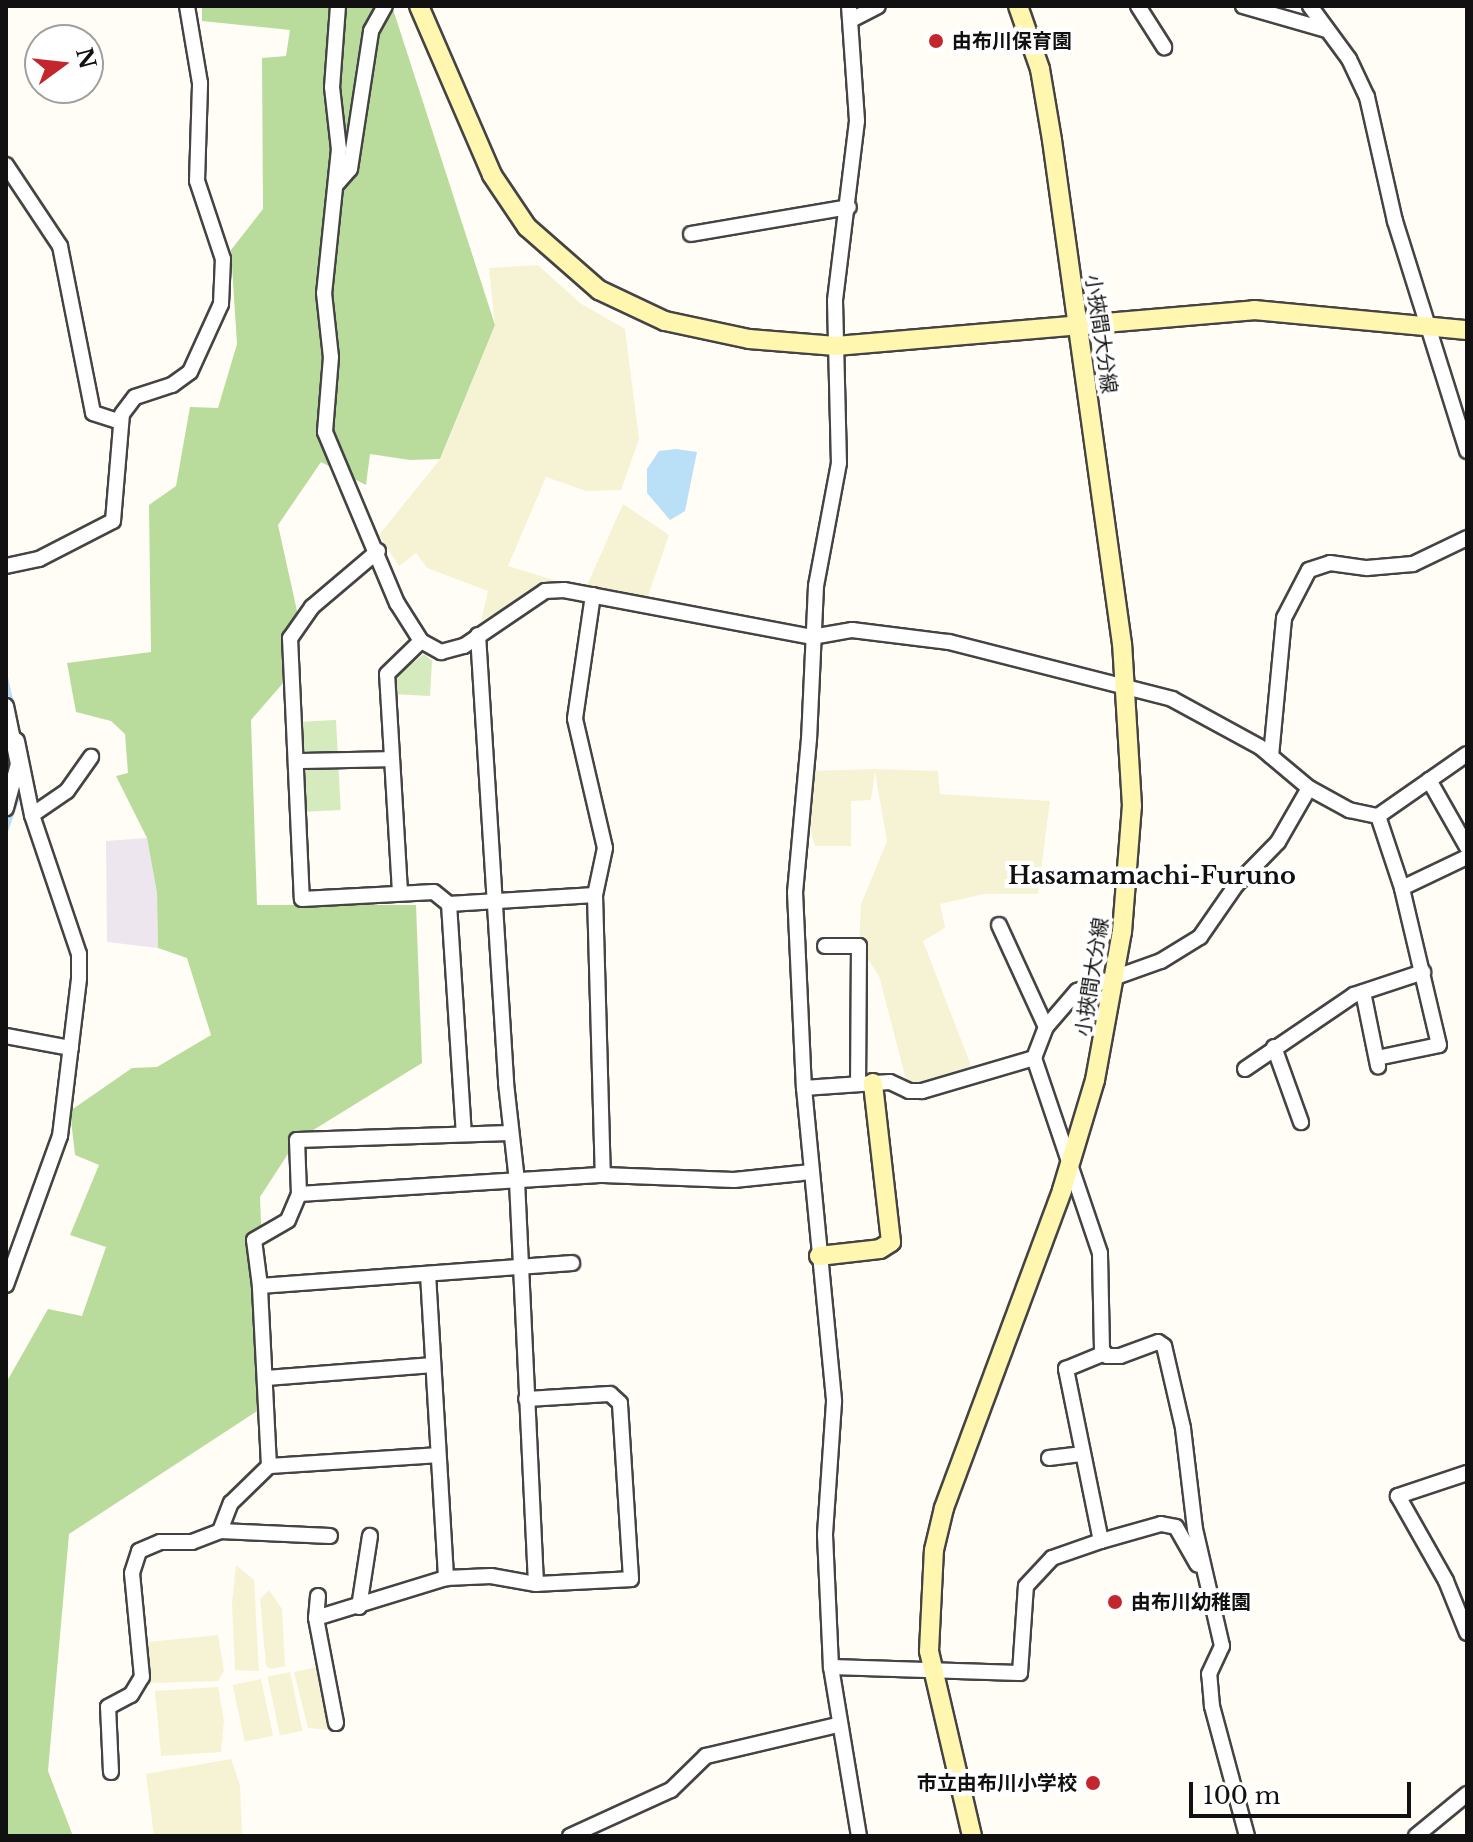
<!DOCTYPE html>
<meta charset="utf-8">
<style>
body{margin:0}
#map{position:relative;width:1473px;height:1842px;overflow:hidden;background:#fffdf5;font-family:"Libre Baskerville","Noto Sans JP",serif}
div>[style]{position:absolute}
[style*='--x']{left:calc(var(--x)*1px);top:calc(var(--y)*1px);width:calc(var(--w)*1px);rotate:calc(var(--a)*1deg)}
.industrial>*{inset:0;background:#eee6ef}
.farmland>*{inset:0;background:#f6f3d4;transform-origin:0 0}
.green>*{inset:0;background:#d5ebbd;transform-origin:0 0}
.forest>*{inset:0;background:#b9dc9c}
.water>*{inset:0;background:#b9e0f7}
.stream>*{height:4px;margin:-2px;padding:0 2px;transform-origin:2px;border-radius:2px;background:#b9e0f7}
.roads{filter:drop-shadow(2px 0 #444) drop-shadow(-2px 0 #444) drop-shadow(0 2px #444) drop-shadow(0 -2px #444)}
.street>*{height:14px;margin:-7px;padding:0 7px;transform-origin:7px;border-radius:7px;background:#fff}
.secondary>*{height:18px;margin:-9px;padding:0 9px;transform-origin:9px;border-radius:9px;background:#fff6b0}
.dots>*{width:22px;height:22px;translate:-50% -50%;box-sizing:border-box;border:4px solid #fff;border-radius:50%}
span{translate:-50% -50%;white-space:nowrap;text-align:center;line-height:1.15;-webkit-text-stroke:8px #fff;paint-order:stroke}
.poi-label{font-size:20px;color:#111;font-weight:700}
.left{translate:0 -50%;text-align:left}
.right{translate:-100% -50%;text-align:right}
.street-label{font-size:20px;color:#111}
.quarter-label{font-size:24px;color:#111;font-weight:700}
.frame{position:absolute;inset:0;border:8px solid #111;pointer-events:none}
.north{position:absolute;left:24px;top:24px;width:80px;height:80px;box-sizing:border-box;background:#fff;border:2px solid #a0a0a0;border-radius:50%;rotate:75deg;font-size:22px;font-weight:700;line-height:32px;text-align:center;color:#111}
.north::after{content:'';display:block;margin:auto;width:28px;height:36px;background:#c4262e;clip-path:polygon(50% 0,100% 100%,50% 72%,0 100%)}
.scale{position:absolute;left:1189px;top:1782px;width:222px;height:36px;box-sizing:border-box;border:4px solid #111;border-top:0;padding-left:10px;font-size:24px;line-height:28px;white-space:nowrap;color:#111;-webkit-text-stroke:6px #fff;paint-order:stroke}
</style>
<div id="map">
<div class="industrial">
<i style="clip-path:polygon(147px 838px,157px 893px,158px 948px,107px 942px,106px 841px)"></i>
</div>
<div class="farmland">
<i style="clip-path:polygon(538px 265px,580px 303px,625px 329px,639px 439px,621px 490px,586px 491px,546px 477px,508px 566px,554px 580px,481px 621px,488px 591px,427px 568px,416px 553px,399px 566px,379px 535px,441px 458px,495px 325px,489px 268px)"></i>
<i style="clip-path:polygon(623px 504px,669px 535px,647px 599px,585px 590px)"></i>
<i style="clip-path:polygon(874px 769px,938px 771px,940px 794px,1050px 801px,1038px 894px,984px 894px,940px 904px,945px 928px,923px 941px,975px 1076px,909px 1091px,879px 976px,859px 946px,861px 904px,887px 841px,875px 772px,871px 800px,851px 801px,851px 846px,815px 846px,807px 817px,812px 771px)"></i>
<i style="clip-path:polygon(236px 1565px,254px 1580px,259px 1671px,235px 1670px,232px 1603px)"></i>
<i style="clip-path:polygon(269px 1590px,282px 1609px,285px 1666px,271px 1669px,266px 1666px,260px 1599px)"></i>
<i style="clip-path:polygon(218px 1635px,224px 1671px,218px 1681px,149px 1683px,148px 1642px)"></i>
<i style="clip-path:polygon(318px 1667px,331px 1730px,308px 1728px,294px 1672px)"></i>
<i style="left:290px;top:1672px;width:60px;height:23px;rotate:78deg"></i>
<i style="left:261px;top:1679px;width:58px;height:29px;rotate:78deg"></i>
<i style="clip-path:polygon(218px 1687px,224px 1721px,221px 1752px,161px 1756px,155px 1691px)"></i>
<i style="clip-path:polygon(231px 1759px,240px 1785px,242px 1836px,154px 1836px,146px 1774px)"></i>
</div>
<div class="green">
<i style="clip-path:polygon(424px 654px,432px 661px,430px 696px,392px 694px,392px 679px)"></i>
<i style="left:336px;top:720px;width:90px;height:34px;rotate:87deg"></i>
</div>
<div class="forest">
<i style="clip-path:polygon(202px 6px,392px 6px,495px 325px,440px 459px,410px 460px,370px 454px,366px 485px,321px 462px,278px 525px,297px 611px,284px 682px,251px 720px,257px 905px,416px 905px,422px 1063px,297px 1140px,260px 1197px,268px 1404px,69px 1534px,48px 1771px,73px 1836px,6px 1836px,6px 1383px,48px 1309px,82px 1316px,106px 1247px,70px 1235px,99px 1165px,75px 1155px,70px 1111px,132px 1068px,157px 1067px,211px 1035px,187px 958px,158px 948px,157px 893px,147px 838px,116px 776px,128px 773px,125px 734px,111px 721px,76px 712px,67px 663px,151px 652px,149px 505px,176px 486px,190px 407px,218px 408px,237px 344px,231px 250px,263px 209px,262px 58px,286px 56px,290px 30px,202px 21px)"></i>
</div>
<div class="water">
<i style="clip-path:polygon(676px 449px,697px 452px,685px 511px,670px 520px,647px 493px,647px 469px,659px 451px)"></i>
</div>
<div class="stream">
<i style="--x:6;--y:678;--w:61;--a:76.7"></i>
<i style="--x:6;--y:831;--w:44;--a:-69.9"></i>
</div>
<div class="roads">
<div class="street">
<i style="--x:338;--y:6;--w:81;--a:94.2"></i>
<i style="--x:332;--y:87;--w:62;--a:83.6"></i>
<i style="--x:339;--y:149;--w:145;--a:95.9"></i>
<i style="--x:324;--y:293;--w:64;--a:83.8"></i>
<i style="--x:331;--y:357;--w:75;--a:94.6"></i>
<i style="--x:325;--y:432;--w:186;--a:67.2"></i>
<i style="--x:397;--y:603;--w:45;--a:57.7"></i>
<i style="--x:421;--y:641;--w:23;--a:29"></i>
<i style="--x:441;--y:652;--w:24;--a:-15"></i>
<i style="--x:464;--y:646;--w:98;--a:-34.2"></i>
<i style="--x:545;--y:591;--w:19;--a:-3"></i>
<i style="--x:564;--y:590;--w:252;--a:10.7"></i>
<i style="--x:812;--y:637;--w:41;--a:-9.9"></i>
<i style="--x:852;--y:630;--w:98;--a:7.1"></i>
<i style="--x:949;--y:642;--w:230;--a:14.3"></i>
<i style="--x:1172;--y:699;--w:100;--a:28.6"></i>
<i style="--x:1260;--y:747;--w:64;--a:39.9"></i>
<i style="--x:1309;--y:788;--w:46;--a:28.8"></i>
<i style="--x:1349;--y:810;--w:30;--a:12"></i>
<i style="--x:1378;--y:816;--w:108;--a:-34.9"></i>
<i style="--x:849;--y:6;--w:115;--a:86"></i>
<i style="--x:857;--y:121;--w:181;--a:97"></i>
<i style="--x:835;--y:301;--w:162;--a:88.6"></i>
<i style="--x:839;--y:463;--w:125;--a:100.6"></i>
<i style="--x:816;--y:586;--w:153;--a:92.6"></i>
<i style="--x:809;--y:739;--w:154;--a:95.2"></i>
<i style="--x:795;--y:892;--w:196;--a:87.4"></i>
<i style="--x:804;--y:1088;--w:315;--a:84.5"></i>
<i style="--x:834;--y:1402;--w:133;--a:93.9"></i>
<i style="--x:825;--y:1535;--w:132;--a:87.4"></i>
<i style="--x:831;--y:1667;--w:171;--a:80.6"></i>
<i style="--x:1138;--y:6;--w:49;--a:57.6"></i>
<i style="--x:1243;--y:6;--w:86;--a:16.1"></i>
<i style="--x:1310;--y:6;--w:66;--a:53.7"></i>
<i style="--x:1349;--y:59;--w:42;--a:64.7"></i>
<i style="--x:1367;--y:97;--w:127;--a:77.3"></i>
<i style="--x:1395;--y:221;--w:241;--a:72.6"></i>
<i style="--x:851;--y:20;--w:30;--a:-27"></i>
<i style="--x:6;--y:165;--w:97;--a:56.3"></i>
<i style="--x:60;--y:246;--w:170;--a:78.8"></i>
<i style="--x:93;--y:413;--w:28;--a:18"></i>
<i style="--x:336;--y:185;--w:21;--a:-49"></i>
<i style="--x:350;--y:169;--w:140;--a:-81.3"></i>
<i style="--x:371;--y:31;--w:29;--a:-61"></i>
<i style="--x:691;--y:234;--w:160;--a:-9.7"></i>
<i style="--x:378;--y:551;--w:87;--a:139.7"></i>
<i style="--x:312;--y:607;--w:38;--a:125"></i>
<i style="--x:290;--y:638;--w:261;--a:87.4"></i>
<i style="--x:302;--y:899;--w:132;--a:-3"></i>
<i style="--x:434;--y:892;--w:19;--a:39"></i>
<i style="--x:449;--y:904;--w:146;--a:-3.5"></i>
<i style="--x:6;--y:566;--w:34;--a:-12"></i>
<i style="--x:39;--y:559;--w:83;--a:-27.2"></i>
<i style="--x:113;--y:521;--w:107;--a:-85.2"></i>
<i style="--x:122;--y:414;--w:21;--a:-53"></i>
<i style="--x:135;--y:397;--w:39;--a:-18"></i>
<i style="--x:172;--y:385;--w:22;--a:-36"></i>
<i style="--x:190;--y:372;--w:75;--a:-65.5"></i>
<i style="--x:221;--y:304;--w:45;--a:-87.5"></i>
<i style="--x:223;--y:259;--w:82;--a:-108.4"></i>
<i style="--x:197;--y:181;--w:98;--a:-88.2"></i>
<i style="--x:200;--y:83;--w:78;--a:-99.6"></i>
<i style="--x:593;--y:595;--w:125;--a:98.3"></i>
<i style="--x:575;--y:719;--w:132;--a:76.9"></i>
<i style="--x:605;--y:848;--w:48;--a:102"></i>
<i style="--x:595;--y:895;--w:280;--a:88.4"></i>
<i style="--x:478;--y:635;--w:449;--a:86.4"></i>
<i style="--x:506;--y:1083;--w:99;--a:83.6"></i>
<i style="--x:517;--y:1181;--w:403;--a:87.3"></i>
<i style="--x:6;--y:706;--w:59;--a:78.3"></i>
<i style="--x:18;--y:764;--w:46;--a:105.3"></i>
<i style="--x:1271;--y:756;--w:139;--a:-84.6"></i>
<i style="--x:1284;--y:618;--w:54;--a:-62.5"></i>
<i style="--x:1309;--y:570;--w:22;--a:-18"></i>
<i style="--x:1330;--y:563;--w:37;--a:8"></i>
<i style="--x:1367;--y:568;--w:46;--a:-5"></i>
<i style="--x:1413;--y:564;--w:60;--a:-25.7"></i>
<i style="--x:297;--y:761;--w:93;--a:-1.2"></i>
<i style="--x:1429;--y:780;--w:77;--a:60.4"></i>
<i style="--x:32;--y:815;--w:42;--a:-34.4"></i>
<i style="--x:67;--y:791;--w:42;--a:-54.8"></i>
<i style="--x:1402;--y:888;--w:72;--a:-25.5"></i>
<i style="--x:400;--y:892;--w:218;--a:-93.4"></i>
<i style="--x:387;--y:674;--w:47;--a:-44.1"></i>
<i style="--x:449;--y:904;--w:230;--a:86.3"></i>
<i style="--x:999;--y:925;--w:112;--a:65.3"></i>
<i style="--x:825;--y:946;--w:34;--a:0"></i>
<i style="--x:859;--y:946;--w:138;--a:90.4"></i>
<i style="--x:1363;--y:992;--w:76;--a:78.5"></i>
<i style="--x:6;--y:1036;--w:66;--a:10.5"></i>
<i style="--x:1274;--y:1047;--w:80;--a:70.2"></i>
<i style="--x:1377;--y:1058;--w:63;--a:-11.8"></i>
<i style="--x:1439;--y:1045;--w:161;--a:-103.3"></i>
<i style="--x:1402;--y:888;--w:76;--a:-108.4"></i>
<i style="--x:1245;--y:1069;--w:132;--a:-34.2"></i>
<i style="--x:1354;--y:995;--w:73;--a:-18.4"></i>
<i style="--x:804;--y:1088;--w:86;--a:-4"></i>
<i style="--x:890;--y:1082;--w:21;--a:25"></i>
<i style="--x:909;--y:1091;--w:13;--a:0"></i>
<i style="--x:922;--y:1091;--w:117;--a:-16.4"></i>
<i style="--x:299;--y:1194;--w:54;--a:-92.1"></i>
<i style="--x:297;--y:1140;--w:213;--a:-1.9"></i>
<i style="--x:428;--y:1274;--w:305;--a:86.6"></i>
<i style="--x:6;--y:1285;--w:158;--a:-70.1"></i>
<i style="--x:60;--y:1136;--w:159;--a:-83.1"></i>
<i style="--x:79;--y:978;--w:24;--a:-90"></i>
<i style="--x:79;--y:954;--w:147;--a:-108.7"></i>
<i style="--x:32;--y:815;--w:76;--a:-101.5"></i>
<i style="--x:260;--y:1286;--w:46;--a:-97.4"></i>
<i style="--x:254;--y:1240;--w:39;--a:-30"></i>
<i style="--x:288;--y:1220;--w:28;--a:-67"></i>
<i style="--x:299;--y:1194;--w:305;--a:-3.6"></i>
<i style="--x:603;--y:1175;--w:131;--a:2.2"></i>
<i style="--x:734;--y:1180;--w:78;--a:-5.9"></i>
<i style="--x:267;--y:1378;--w:166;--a:-4.5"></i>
<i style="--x:1049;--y:1458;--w:32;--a:-7"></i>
<i style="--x:269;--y:1466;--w:168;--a:-3.7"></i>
<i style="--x:1467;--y:1473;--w:73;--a:161.6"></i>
<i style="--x:1398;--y:1496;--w:98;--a:60.5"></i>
<i style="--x:1446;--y:1581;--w:56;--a:68"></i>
<i style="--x:220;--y:1531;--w:110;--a:2.6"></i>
<i style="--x:1101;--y:1541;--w:62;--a:-15.8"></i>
<i style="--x:1161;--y:1524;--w:15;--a:11"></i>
<i style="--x:1176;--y:1527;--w:43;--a:60.4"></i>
<i style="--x:318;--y:1596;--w:22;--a:95"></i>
<i style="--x:316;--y:1618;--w:107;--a:79.2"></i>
<i style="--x:359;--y:1607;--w:72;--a:-81.2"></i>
<i style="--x:316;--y:1618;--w:136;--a:-17.1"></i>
<i style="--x:446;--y:1578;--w:45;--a:-2.5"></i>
<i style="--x:491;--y:1576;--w:46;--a:10.1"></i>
<i style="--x:536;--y:1584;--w:95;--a:-3"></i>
<i style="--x:631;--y:1579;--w:176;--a:-93.6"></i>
<i style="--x:620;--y:1403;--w:13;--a:-138"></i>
<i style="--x:610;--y:1394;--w:84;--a:176.6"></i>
<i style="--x:831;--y:1667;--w:189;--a:1.8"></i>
<i style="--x:1020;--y:1673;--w:87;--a:-86.1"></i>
<i style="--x:1026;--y:1586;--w:38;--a:-47"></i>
<i style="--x:1052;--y:1558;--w:52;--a:-19.1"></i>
<i style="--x:1101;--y:1541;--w:176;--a:-101.5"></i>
<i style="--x:1066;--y:1369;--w:42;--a:-22.3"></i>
<i style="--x:111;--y:1772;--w:65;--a:-92.6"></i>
<i style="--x:108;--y:1707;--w:26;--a:-28"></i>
<i style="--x:131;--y:1695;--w:21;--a:-59"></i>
<i style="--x:142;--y:1677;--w:104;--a:-95.5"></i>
<i style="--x:132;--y:1573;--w:23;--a:-72"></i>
<i style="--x:139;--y:1551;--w:23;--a:-23"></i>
<i style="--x:160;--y:1542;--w:32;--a:0"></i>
<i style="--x:192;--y:1542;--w:30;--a:-21"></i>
<i style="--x:220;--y:1531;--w:30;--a:-69"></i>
<i style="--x:231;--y:1503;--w:53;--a:-44.2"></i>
<i style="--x:269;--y:1466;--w:180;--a:-92.9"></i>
<i style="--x:260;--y:1286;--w:313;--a:-4.2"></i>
<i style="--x:570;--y:1836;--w:111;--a:-24.5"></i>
<i style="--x:671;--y:1790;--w:49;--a:-44.2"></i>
<i style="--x:706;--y:1756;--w:135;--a:-13.3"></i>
<i style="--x:1247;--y:1836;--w:135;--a:-105.1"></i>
<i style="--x:1212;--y:1706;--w:32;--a:-95"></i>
<i style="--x:1209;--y:1674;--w:31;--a:-65"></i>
<i style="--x:1222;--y:1646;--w:120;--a:-103"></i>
<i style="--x:1195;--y:1529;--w:102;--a:-96.8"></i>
<i style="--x:1183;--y:1428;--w:84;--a:-103"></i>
<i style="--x:1164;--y:1346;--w:7;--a:-146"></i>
<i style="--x:1158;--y:1342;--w:40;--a:159.8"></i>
<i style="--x:1120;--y:1356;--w:13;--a:180"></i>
<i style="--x:1107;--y:1356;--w:8;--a:-130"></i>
<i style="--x:1102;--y:1350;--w:97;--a:-91.2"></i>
<i style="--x:1100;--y:1253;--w:206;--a:-108.7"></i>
<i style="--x:1034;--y:1058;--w:33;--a:-69"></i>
<i style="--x:1046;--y:1027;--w:48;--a:-49.3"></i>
<i style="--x:1077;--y:991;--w:89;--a:-19.7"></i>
<i style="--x:1161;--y:961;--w:46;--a:-31.6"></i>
<i style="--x:1200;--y:937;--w:63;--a:-55.3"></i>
<i style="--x:1236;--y:885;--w:60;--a:-45.7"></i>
<i style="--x:1278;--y:842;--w:62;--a:-60.1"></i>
<i style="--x:1416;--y:1836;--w:66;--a:-39.5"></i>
</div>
<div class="secondary">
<i style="--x:419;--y:6;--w:184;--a:66.6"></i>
<i style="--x:492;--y:175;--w:63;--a:56.1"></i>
<i style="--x:527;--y:227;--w:96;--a:41.2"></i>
<i style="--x:599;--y:290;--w:73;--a:25.2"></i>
<i style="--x:665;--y:321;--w:86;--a:12.1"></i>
<i style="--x:749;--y:339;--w:87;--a:4.6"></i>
<i style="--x:836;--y:346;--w:420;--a:-4.9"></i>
<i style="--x:1254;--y:310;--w:214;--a:5.4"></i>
<i style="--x:819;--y:1256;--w:61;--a:-6.5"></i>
<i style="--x:880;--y:1249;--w:13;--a:-32"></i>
<i style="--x:891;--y:1242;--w:160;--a:-96.5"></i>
<i style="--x:972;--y:1836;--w:190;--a:-103.1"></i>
<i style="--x:929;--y:1651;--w:101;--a:-87.2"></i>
<i style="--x:934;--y:1550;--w:43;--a:-76.6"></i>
<i style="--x:944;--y:1508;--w:339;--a:-69.6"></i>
<i style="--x:1062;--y:1190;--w:115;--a:-73.3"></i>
<i style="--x:1095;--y:1080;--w:150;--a:-79.7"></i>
<i style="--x:1122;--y:932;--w:126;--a:-85.5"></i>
<i style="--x:1132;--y:806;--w:162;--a:-93.5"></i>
<i style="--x:1122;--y:644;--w:509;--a:-97.91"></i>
<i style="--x:1052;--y:140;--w:72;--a:-99.6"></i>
<i style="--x:1040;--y:69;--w:67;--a:-109.2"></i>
</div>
</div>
<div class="dots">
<i style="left:936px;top:41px;background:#c4262e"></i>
<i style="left:1115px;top:1602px;background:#c4262e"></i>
<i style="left:1093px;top:1783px;background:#c4262e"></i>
</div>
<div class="poi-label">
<span class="left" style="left:952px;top:41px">由布川保育園</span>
<span class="left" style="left:1131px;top:1602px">由布川幼稚園</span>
<span class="right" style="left:1077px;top:1783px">市立由布川小学校</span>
</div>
<div class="street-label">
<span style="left:1101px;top:334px;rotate:82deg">小挾間大分線</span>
<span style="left:1092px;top:977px;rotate:-81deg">小挾間大分線</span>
</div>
<div class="quarter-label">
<span style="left:1152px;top:876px">Hasamamachi-Furuno</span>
</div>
<div class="frame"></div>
<div class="north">N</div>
<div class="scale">100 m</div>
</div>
